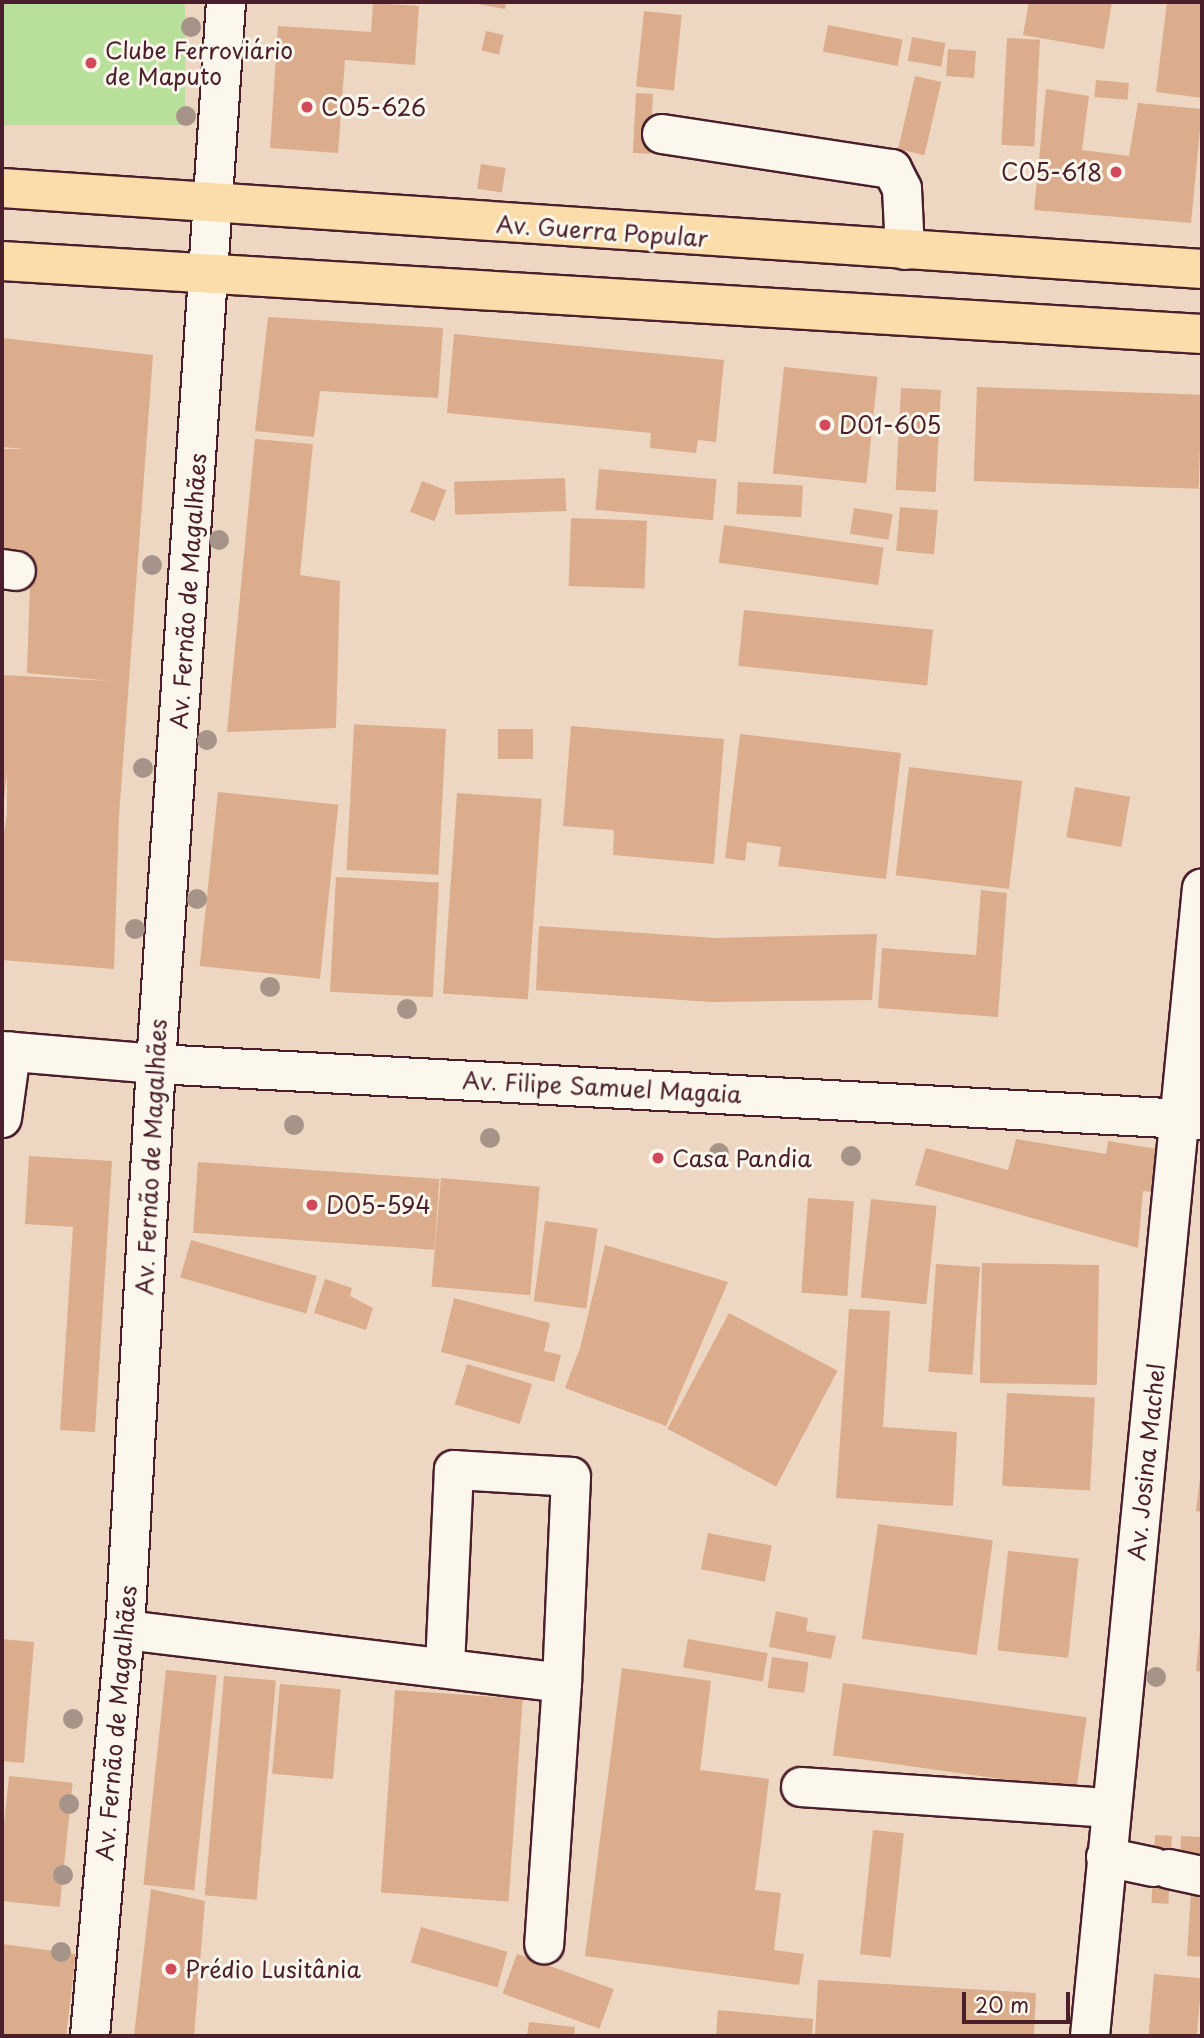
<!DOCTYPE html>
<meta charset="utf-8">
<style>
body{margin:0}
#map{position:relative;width:1204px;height:2038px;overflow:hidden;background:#f5e8d9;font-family:"Playpen Sans",sans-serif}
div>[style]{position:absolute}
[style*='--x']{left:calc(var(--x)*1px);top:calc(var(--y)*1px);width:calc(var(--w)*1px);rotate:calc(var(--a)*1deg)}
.built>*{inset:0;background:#edd6c2;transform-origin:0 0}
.green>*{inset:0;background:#b9e09b;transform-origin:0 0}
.building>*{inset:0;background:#dbad8d;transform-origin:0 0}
.roads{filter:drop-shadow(2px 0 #4a1f2b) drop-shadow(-2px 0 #4a1f2b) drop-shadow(0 2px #4a1f2b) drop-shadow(0 -2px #4a1f2b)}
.minor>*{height:38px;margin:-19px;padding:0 19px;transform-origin:19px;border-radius:19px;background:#fbf7ec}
.major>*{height:38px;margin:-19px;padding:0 19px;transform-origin:19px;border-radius:19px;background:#faddab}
.trees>*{width:20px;height:20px;margin:-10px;border-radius:50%;background:#a69489}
.dots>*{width:19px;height:19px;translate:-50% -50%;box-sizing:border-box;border:4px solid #fbf7ec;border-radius:50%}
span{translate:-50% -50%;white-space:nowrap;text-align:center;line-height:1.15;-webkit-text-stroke:6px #fbf7ec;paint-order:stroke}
.poi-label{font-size:23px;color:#4a1f2b}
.left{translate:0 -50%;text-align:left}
.right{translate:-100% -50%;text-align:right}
.street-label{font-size:23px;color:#4a1f2b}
.frame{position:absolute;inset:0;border:4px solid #4a1f2b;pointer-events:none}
.scale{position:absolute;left:962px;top:1992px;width:108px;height:32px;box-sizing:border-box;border:4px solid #4a1f2b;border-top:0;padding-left:9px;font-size:21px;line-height:24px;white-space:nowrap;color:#4a1f2b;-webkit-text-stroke:5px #fbf7ec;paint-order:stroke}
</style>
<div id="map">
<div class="built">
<i style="left:2px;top:2px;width:1200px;height:2034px"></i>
</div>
<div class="green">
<i style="left:2px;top:2px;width:183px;height:123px"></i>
</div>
<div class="building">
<i style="clip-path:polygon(467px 2px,506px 2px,505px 9px)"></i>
<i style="clip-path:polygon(1029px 2px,1112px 2px,1104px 49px,1023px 35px)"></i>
<i style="clip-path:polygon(1167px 2px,1202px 2px,1202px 98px,1156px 92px)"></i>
<i style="clip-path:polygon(373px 3px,419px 6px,415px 65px,345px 60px,338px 153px,270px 148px,278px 26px,371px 32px)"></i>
<i style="left:644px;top:11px;width:38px;height:76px;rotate:6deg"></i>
<i style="left:828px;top:25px;width:76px;height:27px;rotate:11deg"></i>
<i style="left:486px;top:31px;width:18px;height:20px;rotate:13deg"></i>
<i style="left:912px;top:37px;width:34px;height:24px;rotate:10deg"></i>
<i style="left:1007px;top:38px;width:33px;height:107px;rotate:3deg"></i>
<i style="left:948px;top:49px;width:28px;height:27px;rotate:4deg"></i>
<i style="left:915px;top:76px;width:27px;height:75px;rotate:13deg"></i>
<i style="left:1096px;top:80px;width:33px;height:17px;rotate:5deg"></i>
<i style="clip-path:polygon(1046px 89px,1089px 96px,1082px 150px,1129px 156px,1138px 103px,1202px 109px,1191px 223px,1034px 210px)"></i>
<i style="left:636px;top:93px;width:17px;height:60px;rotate:3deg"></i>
<i style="left:481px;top:164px;width:25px;height:25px;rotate:9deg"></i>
<i style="clip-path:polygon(268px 317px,443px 328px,438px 398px,320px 391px,314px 437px,255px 431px)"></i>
<i style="clip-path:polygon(454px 334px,724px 360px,716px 442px,698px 440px,696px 453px,650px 448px,651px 433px,447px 413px)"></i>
<i style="clip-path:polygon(2px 338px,153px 355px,119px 816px,114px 969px,2px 960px,2px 845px,7px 814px,7px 773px,2px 819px,2px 675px,111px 681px,27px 673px,31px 553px,2px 552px,2px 449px,24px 449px,2px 447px)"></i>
<i style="left:784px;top:367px;width:94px;height:107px;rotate:6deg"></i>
<i style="left:977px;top:387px;width:225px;height:94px;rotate:2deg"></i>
<i style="left:901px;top:388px;width:40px;height:102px;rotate:3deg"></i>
<i style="clip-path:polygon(255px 439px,313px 444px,300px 575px,340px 581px,336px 728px,227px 732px)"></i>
<i style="left:599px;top:469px;width:118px;height:41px;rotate:5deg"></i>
<i style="left:565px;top:478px;width:33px;height:111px;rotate:88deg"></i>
<i style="left:422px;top:481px;width:26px;height:33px;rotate:21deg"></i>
<i style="left:738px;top:482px;width:65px;height:32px;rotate:3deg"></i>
<i style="left:900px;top:507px;width:38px;height:44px;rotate:5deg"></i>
<i style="left:854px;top:508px;width:39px;height:26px;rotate:9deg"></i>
<i style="left:571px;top:518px;width:76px;height:68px;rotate:2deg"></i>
<i style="left:724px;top:525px;width:161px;height:38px;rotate:8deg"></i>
<i style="left:744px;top:610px;width:190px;height:56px;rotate:6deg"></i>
<i style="clip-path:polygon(571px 726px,724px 739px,714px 864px,613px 855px,614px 830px,563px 826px)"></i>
<i style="left:446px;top:729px;width:146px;height:92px;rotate:93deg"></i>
<i style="left:498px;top:729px;width:35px;height:30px"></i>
<i style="clip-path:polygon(740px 734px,901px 753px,886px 879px,778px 866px,781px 847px,747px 842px,745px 861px,725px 858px)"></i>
<i style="left:909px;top:767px;width:114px;height:109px;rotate:7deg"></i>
<i style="left:1075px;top:787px;width:56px;height:51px;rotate:10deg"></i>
<i style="left:218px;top:792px;width:121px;height:175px;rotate:6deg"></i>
<i style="left:457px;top:793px;width:85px;height:201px;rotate:4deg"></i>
<i style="left:336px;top:877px;width:103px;height:115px;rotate:3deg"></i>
<i style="clip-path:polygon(981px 890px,1007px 893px,998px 1017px,878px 1008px,882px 948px,976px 955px)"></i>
<i style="clip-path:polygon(539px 926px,715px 938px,877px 934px,872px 1000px,711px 1002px,536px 990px)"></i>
<i style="clip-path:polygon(1016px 1139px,1106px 1154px,1108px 1141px,1157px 1149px,1152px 1192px,1143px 1191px,1138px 1248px,915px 1185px,926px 1148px,1008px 1170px)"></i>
<i style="clip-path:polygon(29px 1156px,112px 1161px,95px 1432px,60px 1430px,73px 1227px,25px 1224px)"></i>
<i style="left:198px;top:1162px;width:242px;height:71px;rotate:4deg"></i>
<i style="left:441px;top:1178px;width:99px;height:109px;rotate:5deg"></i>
<i style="left:808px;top:1198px;width:46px;height:95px;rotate:4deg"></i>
<i style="left:871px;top:1199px;width:66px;height:99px;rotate:6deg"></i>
<i style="left:545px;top:1221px;width:53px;height:81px;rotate:8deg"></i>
<i style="left:191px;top:1240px;width:131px;height:39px;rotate:16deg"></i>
<i style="clip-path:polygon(605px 1245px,728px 1282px,666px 1426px,565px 1388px,580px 1348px)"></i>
<i style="left:982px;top:1263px;width:117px;height:120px;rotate:1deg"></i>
<i style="left:936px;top:1264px;width:44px;height:108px;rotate:4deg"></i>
<i style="clip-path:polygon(325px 1279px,352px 1288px,350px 1296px,373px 1308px,366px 1330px,314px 1313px)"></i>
<i style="clip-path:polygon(454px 1298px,550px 1323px,544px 1351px,561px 1355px,554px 1382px,441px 1352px)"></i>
<i style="clip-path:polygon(849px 1309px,890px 1311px,883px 1427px,957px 1432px,953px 1506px,836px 1498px)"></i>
<i style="left:729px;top:1313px;width:123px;height:131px;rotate:28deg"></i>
<i style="left:467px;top:1364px;width:68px;height:42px;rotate:17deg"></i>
<i style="left:1007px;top:1393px;width:88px;height:93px;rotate:3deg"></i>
<i style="clip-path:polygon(1201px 1471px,1202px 1471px,1202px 1512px,1196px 1511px)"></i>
<i style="left:878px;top:1524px;width:116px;height:116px;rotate:8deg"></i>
<i style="left:708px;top:1533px;width:65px;height:37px;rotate:11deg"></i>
<i style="left:1008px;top:1551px;width:71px;height:100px;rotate:6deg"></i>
<i style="clip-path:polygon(776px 1611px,808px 1618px,806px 1631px,836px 1636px,831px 1659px,769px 1647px)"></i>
<i style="clip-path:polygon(1200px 1631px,1202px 1631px,1202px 1672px,1196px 1671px)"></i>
<i style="clip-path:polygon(2px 1639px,34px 1642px,24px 1763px,2px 1761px)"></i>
<i style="left:688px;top:1639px;width:81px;height:29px;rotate:10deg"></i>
<i style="left:772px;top:1657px;width:37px;height:31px;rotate:8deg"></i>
<i style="clip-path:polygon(622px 1668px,711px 1681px,700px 1770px,769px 1779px,755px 1890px,781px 1893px,774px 1950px,804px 1954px,799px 1985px,585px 1956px)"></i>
<i style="left:166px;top:1670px;width:51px;height:216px;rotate:6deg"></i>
<i style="left:224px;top:1676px;width:52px;height:220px;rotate:5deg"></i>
<i style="left:843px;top:1683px;width:246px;height:73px;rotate:8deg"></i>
<i style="left:280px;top:1684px;width:61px;height:90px;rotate:5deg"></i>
<i style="left:395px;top:1690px;width:128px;height:203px;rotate:4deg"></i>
<i style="left:9px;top:1776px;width:64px;height:125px;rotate:6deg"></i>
<i style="left:873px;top:1830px;width:31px;height:125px;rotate:6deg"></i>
<i style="left:1155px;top:1835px;width:17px;height:68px;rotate:3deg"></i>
<i style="left:1181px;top:1836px;width:21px;height:31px;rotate:3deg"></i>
<i style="clip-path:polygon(151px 1889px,205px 1901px,194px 2036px,134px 2036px)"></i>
<i style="clip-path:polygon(1191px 1892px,1202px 1893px,1202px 1957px,1187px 1956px)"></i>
<i style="left:421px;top:1927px;width:90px;height:37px;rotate:16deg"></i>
<i style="clip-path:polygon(2px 1944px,76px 1954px,66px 2036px,2px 2036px)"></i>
<i style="left:517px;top:1954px;width:103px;height:42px;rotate:20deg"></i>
<i style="left:1154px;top:1974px;width:48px;height:62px;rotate:5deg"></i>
<i style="clip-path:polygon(818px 1980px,1036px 1993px,1034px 2036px,815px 2036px)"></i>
<i style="clip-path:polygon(718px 2010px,813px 2019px,812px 2036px,716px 2036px)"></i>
<i style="clip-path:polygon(529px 2022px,575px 2027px,574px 2036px,527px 2036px)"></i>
</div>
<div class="roads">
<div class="minor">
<i style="--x:662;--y:134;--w:233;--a:8.7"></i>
<i style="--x:892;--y:169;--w:22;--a:63"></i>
<i style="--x:902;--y:189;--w:61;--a:87.2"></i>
<i style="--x:2;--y:569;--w:14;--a:8"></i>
<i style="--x:2;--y:1051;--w:155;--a:4.8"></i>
<i style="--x:156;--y:1064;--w:1047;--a:3.06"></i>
<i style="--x:2;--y:1118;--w:67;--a:-82.2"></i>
<i style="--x:125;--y:1630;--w:440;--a:6.9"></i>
<i style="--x:562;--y:1683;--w:262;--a:93.9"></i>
<i style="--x:445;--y:1667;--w:197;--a:-87.4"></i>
<i style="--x:454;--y:1470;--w:117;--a:3.4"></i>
<i style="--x:571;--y:1477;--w:206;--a:92.5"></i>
<i style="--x:801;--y:1787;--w:310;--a:3.9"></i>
<i style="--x:1106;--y:1857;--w:48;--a:12"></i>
<i style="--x:1169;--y:1869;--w:34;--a:12"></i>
<i style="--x:90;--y:2036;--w:408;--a:-85.1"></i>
<i style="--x:125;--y:1630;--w:567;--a:-86.87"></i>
<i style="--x:156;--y:1064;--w:1064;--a:-86.23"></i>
<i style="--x:1090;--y:2036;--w:1153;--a:-84.43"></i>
</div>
<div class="major">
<i style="--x:2;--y:188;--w:1203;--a:3.86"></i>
<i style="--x:2;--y:261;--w:1202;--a:3.48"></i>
</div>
</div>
<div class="trees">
<i style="left:191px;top:27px"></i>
<i style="left:186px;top:116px"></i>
<i style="left:219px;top:540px"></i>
<i style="left:152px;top:565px"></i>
<i style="left:207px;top:740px"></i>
<i style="left:143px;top:768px"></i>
<i style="left:197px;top:899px"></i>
<i style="left:135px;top:929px"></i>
<i style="left:270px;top:987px"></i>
<i style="left:407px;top:1009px"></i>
<i style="left:294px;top:1125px"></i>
<i style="left:490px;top:1138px"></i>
<i style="left:719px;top:1153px"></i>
<i style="left:851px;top:1156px"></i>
<i style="left:1156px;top:1677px"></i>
<i style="left:73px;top:1719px"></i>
<i style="left:69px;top:1804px"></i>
<i style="left:63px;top:1875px"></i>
<i style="left:61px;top:1952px"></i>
</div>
<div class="dots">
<i style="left:91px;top:63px;background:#d1495b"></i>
<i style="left:307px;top:107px;background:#d1495b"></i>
<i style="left:1116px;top:172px;background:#d1495b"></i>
<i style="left:825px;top:425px;background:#d1495b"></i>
<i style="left:658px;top:1158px;background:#d1495b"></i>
<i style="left:312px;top:1205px;background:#d1495b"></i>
<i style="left:171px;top:1969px;background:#d1495b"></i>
</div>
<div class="poi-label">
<span class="left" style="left:105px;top:63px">Clube Ferroviário<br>de Maputo</span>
<span class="left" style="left:321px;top:107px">C05-626</span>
<span class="right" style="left:1102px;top:172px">C05-618</span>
<span class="left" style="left:839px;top:425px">D01-605</span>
<span class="left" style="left:672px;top:1158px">Casa Pandia</span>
<span class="left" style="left:326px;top:1205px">D05-594</span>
<span class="left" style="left:185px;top:1969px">Prédio Lusitânia</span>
</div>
<div class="street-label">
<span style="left:602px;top:231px;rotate:4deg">Av. Guerra Popular</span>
<span style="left:188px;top:591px;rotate:-86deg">Av. Fernão de Magalhães</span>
<span style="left:602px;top:1087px;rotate:3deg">Av. Filipe Samuel Magaia</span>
<span style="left:151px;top:1157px;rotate:-87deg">Av. Fernão de Magalhães</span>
<span style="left:1146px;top:1462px;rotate:-84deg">Av. Josina Machel</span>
<span style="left:116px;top:1723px;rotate:-85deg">Av. Fernão de Magalhães</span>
</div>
<div class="frame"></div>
<div class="scale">20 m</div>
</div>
